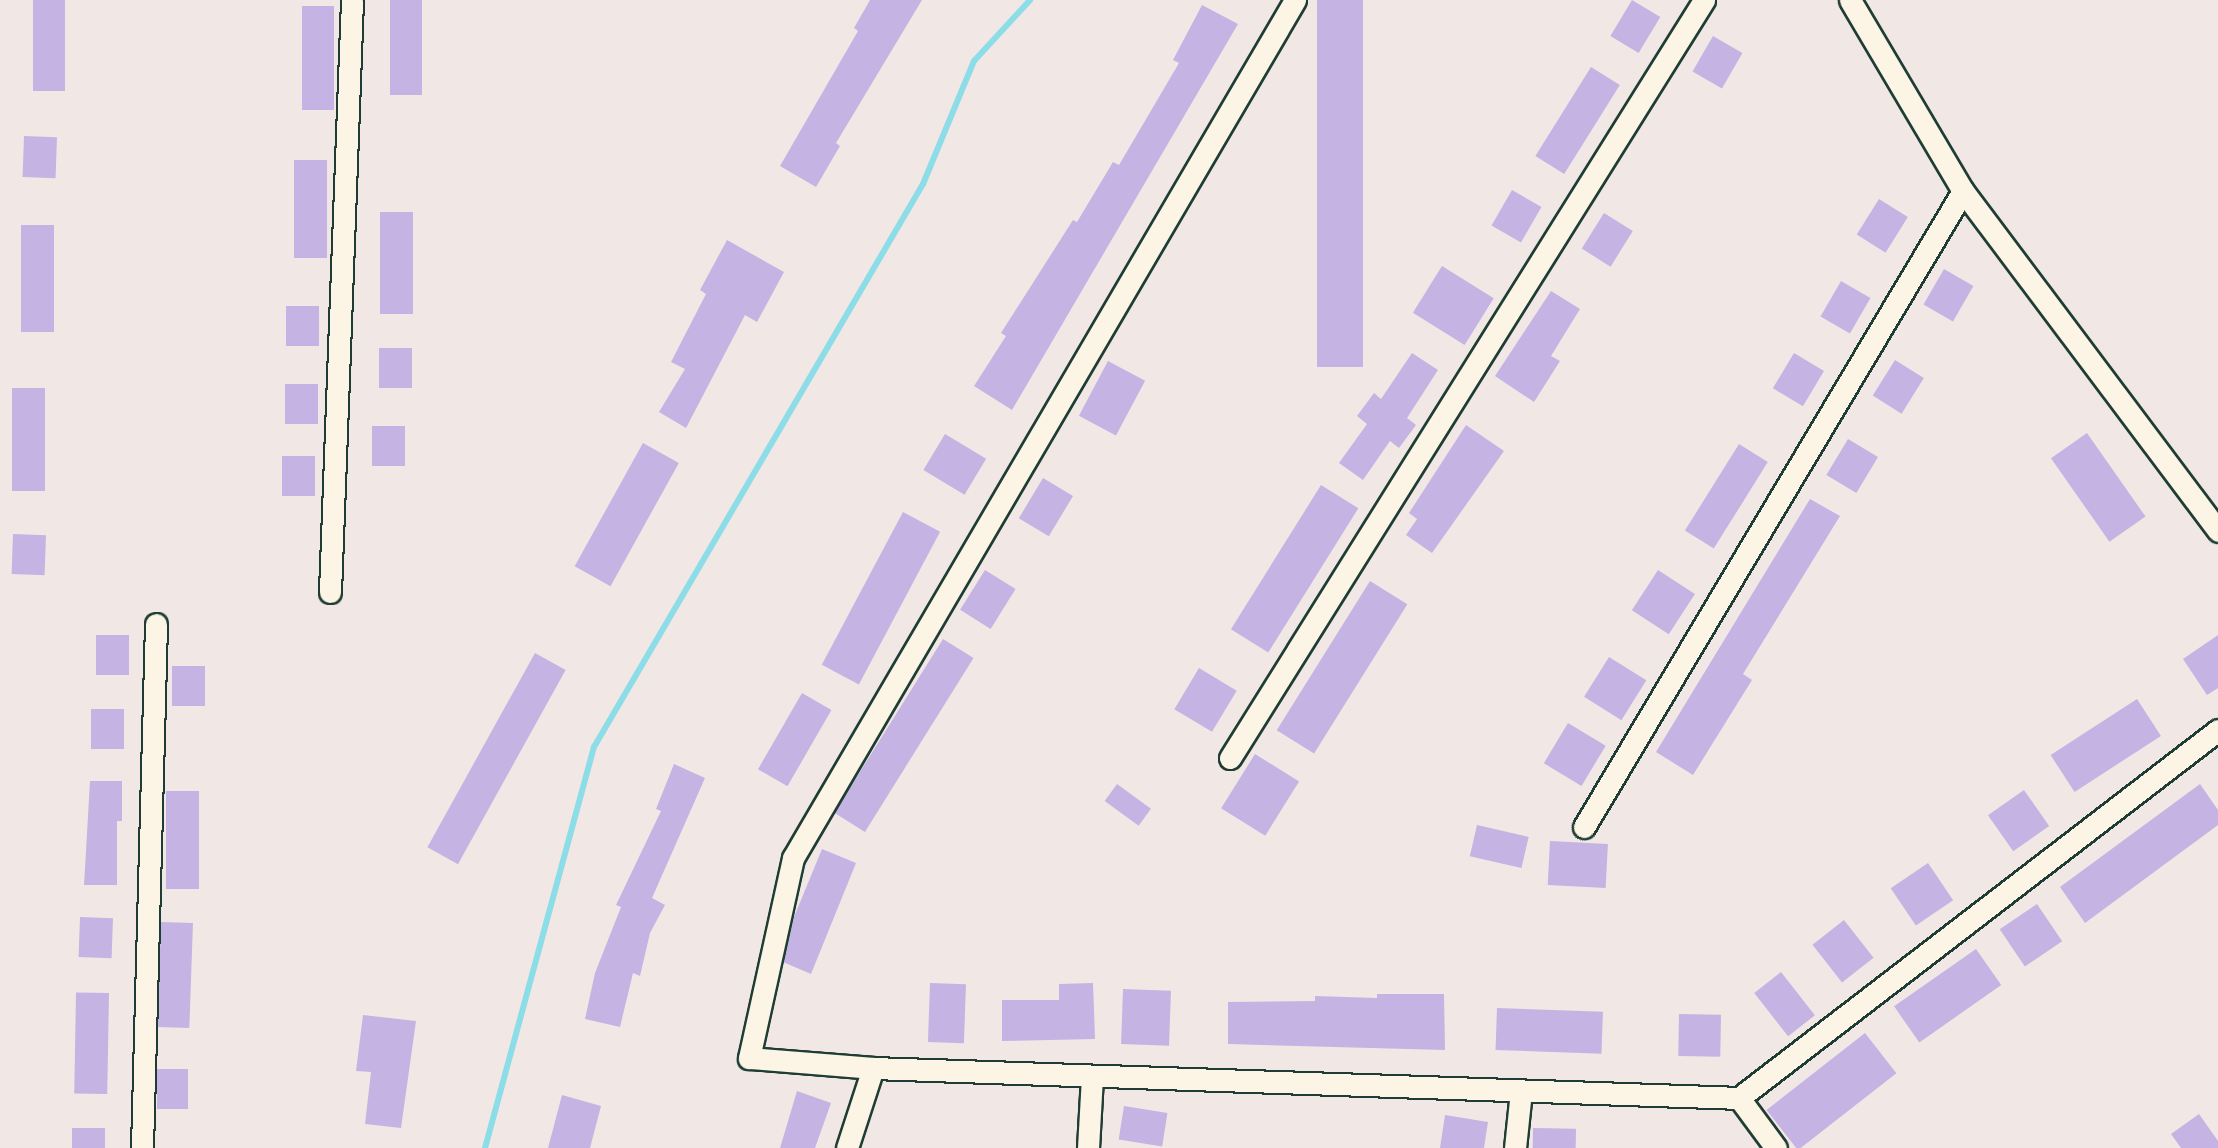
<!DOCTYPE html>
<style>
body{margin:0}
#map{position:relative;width:2218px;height:1148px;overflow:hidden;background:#f1e8e5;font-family:Pangolin,sans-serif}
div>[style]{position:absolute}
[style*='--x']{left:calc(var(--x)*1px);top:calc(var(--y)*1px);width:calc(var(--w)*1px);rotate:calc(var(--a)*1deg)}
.stream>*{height:6px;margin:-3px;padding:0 3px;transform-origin:3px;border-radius:3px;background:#8cdde7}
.building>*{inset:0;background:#c5b3e3;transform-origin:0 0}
.roads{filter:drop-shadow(2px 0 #1f3d34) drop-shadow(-2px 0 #1f3d34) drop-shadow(0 2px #1f3d34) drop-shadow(0 -2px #1f3d34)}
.minor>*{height:21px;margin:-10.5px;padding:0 10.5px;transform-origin:10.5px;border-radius:10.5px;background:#fcf5e5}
span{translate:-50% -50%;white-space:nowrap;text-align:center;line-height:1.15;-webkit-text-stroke:5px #fcf5e5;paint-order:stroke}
</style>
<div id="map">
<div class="stream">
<i style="--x:485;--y:1148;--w:416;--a:-74.8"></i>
<i style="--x:594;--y:747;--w:652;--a:-59.7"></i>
<i style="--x:923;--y:184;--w:133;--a:-67.5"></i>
<i style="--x:974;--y:61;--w:83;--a:-47.4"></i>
</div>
<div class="building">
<i style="left:33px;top:0;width:32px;height:91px"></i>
<i style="left:390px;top:0;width:32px;height:95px"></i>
<i style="clip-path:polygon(870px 0,922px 0,836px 143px,840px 146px,816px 187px,780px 166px,858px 31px,854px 28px)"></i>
<i style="left:1317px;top:0;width:46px;height:367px"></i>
<i style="left:1632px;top:0;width:33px;height:42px;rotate:31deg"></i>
<i style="clip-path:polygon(1202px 5px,1238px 24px,1012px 410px,974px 386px,1006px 336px,1001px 333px,1073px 220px,1077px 222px,1113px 162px,1119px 165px,1179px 63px,1173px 60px)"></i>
<i style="left:302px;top:6px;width:32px;height:104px"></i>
<i style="left:1713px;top:36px;width:34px;height:41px;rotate:30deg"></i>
<i style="left:1591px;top:67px;width:34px;height:105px;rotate:32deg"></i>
<i style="left:24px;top:136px;width:33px;height:41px;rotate:2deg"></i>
<i style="left:294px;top:160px;width:33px;height:98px"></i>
<i style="left:1512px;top:190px;width:34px;height:41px;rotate:30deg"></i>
<i style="left:1879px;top:199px;width:34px;height:42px;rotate:32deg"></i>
<i style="left:380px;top:212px;width:33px;height:102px"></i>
<i style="left:1604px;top:213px;width:34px;height:42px;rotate:32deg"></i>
<i style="left:21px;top:225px;width:33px;height:107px"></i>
<i style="clip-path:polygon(727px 240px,784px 272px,757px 322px,745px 315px,686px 428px,659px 412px,685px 369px,671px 362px,706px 294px,700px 290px)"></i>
<i style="left:1442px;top:266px;width:61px;height:55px;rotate:32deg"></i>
<i style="left:1944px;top:269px;width:34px;height:41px;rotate:30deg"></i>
<i style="left:1841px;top:281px;width:34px;height:41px;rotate:30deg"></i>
<i style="clip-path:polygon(1551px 291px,1580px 309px,1551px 356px,1560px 361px,1534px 402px,1495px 376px)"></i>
<i style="left:286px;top:306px;width:33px;height:40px"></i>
<i style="left:379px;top:348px;width:33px;height:40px"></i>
<i style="clip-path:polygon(1412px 353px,1438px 370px,1407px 418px,1416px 425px,1399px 448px,1390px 441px,1363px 480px,1339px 463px,1367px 424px,1357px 416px,1374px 393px,1381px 399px)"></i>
<i style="left:1794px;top:353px;width:35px;height:41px;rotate:31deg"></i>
<i style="left:1895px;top:360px;width:34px;height:42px;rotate:32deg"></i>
<i style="left:1108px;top:361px;width:42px;height:62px;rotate:28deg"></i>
<i style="left:285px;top:384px;width:33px;height:40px"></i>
<i style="left:12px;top:388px;width:33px;height:103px"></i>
<i style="clip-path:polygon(1466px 425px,1504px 451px,1432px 553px,1406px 535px,1417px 519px,1409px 513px)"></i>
<i style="left:372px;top:426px;width:33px;height:40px"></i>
<i style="left:2087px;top:433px;width:102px;height:44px;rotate:55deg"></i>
<i style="left:945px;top:434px;width:48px;height:42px;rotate:31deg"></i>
<i style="left:1848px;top:439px;width:35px;height:42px;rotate:31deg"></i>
<i style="left:643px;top:443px;width:41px;height:141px;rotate:29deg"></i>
<i style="left:1739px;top:444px;width:34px;height:102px;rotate:32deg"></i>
<i style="left:282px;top:456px;width:33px;height:40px"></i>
<i style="left:1043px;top:478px;width:35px;height:47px;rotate:31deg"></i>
<i style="left:1321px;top:485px;width:44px;height:170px;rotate:32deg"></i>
<i style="clip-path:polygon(1810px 499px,1840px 516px,1743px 674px,1752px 680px,1693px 775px,1656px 752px)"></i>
<i style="left:903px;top:512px;width:42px;height:173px;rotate:28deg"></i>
<i style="left:13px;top:534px;width:33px;height:40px;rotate:2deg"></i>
<i style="left:985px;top:570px;width:36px;height:47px;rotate:32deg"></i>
<i style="left:1658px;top:570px;width:44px;height:48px;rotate:33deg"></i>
<i style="left:1370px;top:581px;width:44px;height:176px;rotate:32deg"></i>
<i style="left:96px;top:635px;width:33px;height:40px"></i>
<i style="clip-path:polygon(2218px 635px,2218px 688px,2207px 695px,2183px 659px)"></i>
<i style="left:943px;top:639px;width:36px;height:205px;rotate:32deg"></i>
<i style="left:535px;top:653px;width:35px;height:222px;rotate:29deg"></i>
<i style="left:1609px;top:657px;width:44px;height:47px;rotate:32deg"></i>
<i style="left:172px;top:666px;width:33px;height:40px"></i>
<i style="left:1199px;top:668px;width:44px;height:48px;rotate:31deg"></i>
<i style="left:802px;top:693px;width:34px;height:88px;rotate:30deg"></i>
<i style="left:2137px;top:699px;width:44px;height:103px;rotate:57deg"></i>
<i style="left:91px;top:709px;width:33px;height:40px"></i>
<i style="left:1568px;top:723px;width:44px;height:47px;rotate:31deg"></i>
<i style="left:1255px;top:754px;width:52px;height:64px;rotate:32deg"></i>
<i style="clip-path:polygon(674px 764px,705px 778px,652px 898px,665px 905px,650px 933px,640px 976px,633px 973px,620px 1027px,585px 1019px,595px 973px,621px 907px,616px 905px,661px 811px,656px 809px)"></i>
<i style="clip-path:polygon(90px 781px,122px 781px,122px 821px,117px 821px,117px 885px,84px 885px)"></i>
<i style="left:1117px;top:784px;width:42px;height:21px;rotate:36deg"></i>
<i style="clip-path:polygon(2200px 784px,2218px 810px,2218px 825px,2085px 923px,2060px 887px)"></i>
<i style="left:2024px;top:790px;width:44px;height:44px;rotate:55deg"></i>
<i style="left:166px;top:791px;width:33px;height:98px"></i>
<i style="left:1477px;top:825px;width:53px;height:32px;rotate:13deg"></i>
<i style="left:1550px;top:841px;width:58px;height:44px;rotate:3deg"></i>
<i style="clip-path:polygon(822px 849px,856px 863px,811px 974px,783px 962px,794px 917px)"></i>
<i style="left:1928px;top:863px;width:45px;height:45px;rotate:56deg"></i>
<i style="left:2037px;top:904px;width:45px;height:45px;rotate:56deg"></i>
<i style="left:80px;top:917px;width:33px;height:40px;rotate:2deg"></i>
<i style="left:1844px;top:920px;width:48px;height:40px;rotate:52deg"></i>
<i style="left:161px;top:922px;width:32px;height:105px;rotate:2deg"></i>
<i style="left:1976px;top:949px;width:44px;height:100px;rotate:55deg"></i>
<i style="left:1781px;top:972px;width:55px;height:34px;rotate:52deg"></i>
<i style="left:930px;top:983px;width:36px;height:59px;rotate:2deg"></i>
<i style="clip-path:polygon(1093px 983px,1095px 1039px,1002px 1041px,1002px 1000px,1059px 1000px,1059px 984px)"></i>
<i style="left:1123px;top:989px;width:48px;height:55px;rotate:2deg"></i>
<i style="left:109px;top:993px;width:101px;height:33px;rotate:91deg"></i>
<i style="clip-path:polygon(1377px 994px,1444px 994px,1445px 1050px,1228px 1044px,1228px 1002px,1315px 1001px,1315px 996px,1377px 998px)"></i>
<i style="left:1497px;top:1008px;width:106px;height:42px;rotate:2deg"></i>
<i style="left:1679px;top:1014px;width:42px;height:42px;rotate:1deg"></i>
<i style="clip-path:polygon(363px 1015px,416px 1021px,401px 1128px,365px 1124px,371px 1072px,356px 1071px)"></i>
<i style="left:1865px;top:1033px;width:51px;height:125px;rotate:52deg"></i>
<i style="left:157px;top:1069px;width:31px;height:40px"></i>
<i style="clip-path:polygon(797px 1091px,831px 1103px,815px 1148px,780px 1148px)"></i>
<i style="clip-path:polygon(562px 1095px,601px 1106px,590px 1148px,548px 1148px)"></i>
<i style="left:1124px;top:1106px;width:44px;height:34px;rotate:9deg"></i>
<i style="clip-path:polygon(2199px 1114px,2218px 1141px,2218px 1148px,2181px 1148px,2171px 1134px)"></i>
<i style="clip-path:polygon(1445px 1115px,1488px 1122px,1484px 1148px,1440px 1148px)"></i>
<i style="left:72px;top:1128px;width:33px;height:20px"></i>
<i style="left:1533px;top:1128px;width:43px;height:20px;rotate:1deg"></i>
</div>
<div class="roads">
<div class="minor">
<i style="--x:1295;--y:0;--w:994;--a:120.33"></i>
<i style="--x:793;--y:858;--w:205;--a:102.4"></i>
<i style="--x:749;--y:1058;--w:124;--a:4.6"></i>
<i style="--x:873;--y:1068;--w:867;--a:1.98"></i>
<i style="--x:1739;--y:1098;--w:604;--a:-37.53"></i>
<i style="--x:1850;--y:0;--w:222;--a:59.4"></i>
<i style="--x:1963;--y:191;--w:425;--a:53.1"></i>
<i style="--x:330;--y:592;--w:592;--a:-87.87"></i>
<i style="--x:1230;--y:758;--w:894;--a:-57.98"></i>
<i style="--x:1584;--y:827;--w:740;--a:-59.21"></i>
<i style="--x:1739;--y:1098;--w:62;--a:53.5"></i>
<i style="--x:142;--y:1148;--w:524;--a:-88.47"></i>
<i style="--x:847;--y:1148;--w:84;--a:-72"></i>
<i style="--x:1088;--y:1148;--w:72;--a:-86.8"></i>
<i style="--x:1515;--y:1148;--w:57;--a:-84"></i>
</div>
</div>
</div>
